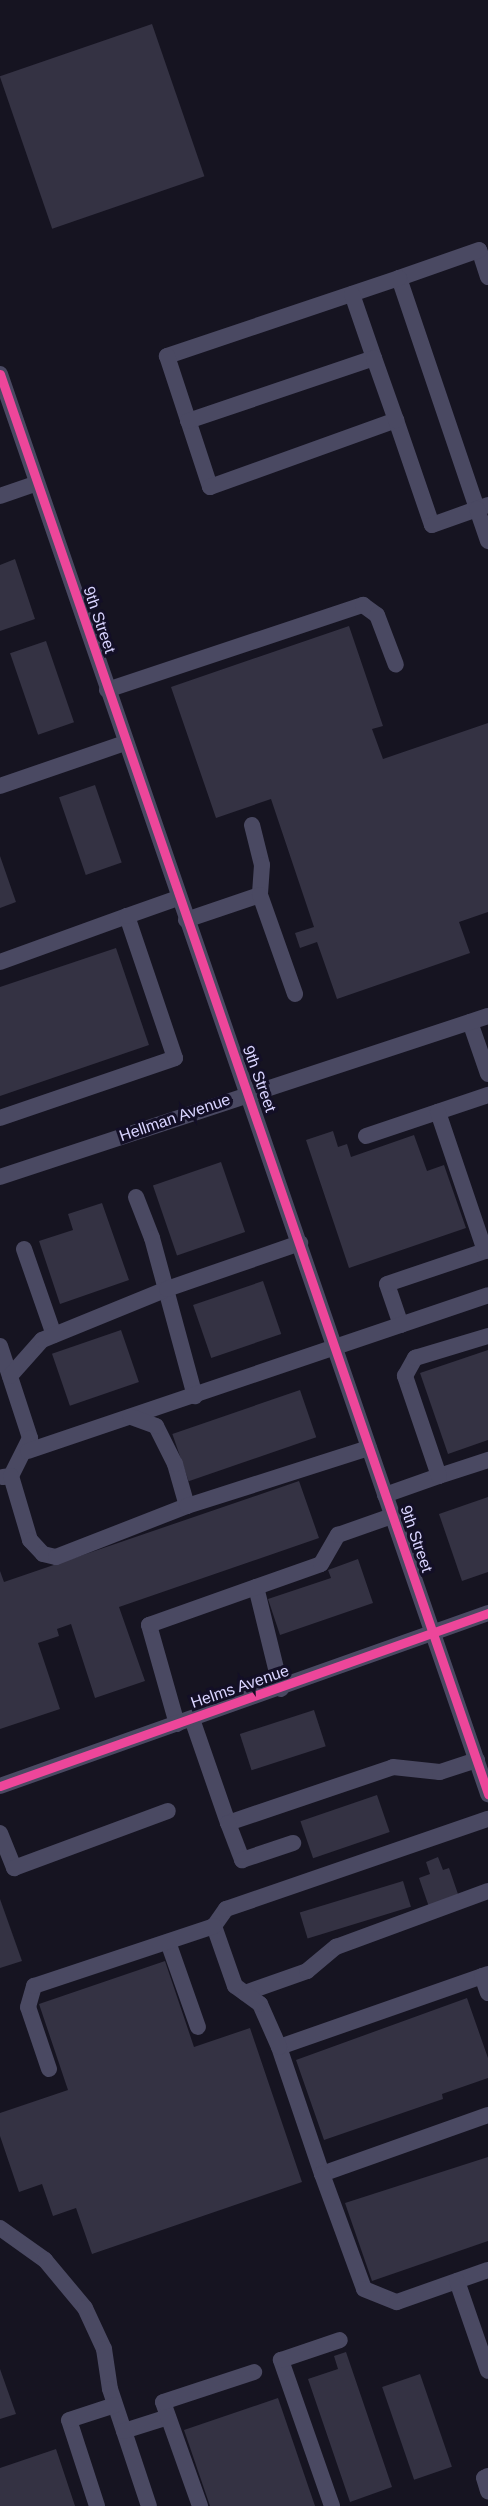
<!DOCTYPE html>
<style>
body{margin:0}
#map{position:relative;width:488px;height:2506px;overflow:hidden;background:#161421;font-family:Helvetica,sans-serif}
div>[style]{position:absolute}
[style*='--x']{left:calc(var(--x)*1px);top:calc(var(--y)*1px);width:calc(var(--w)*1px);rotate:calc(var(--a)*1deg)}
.building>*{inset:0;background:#343243;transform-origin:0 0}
.minor>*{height:16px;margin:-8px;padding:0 8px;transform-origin:8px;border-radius:8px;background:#4a4962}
.cycleway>*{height:9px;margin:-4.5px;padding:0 4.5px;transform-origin:4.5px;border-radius:4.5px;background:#ed469a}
span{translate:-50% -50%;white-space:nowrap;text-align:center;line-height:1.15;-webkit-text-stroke:6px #130f26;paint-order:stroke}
.street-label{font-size:16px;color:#d9d4ff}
</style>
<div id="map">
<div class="building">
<i style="left:152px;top:24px;width:161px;height:161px;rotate:71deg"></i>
<i style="clip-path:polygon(15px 559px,35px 619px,0 631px,0 565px)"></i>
<i style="clip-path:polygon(349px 626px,383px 726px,372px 729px,383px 759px,488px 723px,488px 912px,459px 922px,470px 953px,337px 999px,317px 942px,300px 948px,295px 933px,314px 927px,271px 799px,216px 818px,171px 687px)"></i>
<i style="left:46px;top:641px;width:86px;height:38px;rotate:71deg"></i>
<i style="left:95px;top:785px;width:82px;height:38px;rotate:71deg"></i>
<i style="clip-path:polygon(0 856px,16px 902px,0 908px)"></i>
<i style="clip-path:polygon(116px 948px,149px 1045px,0 1096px,0 987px)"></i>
<i style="clip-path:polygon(333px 1131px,338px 1147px,347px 1144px,351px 1157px,414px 1135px,427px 1171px,444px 1165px,466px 1228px,349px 1268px,306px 1140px)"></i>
<i style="left:221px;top:1162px;width:74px;height:72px;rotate:71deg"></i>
<i style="clip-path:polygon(102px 1203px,129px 1280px,60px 1304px,39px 1241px,73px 1230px,68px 1214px)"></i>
<i style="left:263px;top:1281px;width:56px;height:74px;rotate:71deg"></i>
<i style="left:121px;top:1330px;width:55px;height:73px;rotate:71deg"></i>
<i style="clip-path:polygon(488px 1350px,488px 1440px,448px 1454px,420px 1373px)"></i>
<i style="left:300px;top:1390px;width:50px;height:135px;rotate:71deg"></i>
<i style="clip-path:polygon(299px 1481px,319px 1538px,119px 1607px,145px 1681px,95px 1698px,71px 1624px,57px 1629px,59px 1636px,38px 1643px,60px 1709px,0 1729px,0 1571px,4px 1582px)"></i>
<i style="clip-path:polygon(488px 1497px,488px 1572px,462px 1581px,439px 1514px)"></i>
<i style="clip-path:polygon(358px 1559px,373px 1603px,280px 1635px,268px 1599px,331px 1578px,328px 1570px)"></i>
<i style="left:314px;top:1710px;width:38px;height:78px;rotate:72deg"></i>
<i style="left:377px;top:1795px;width:39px;height:81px;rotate:71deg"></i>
<i style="clip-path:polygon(438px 1857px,443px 1870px,449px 1868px,459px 1897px,429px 1907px,419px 1878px,430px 1874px,426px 1862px)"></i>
<i style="left:403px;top:1881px;width:27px;height:108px;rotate:73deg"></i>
<i style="clip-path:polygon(0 1899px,22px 1961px,0 1968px)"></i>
<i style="clip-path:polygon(165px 1961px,194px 2047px,250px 2028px,302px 2182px,92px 2254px,76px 2208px,53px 2216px,42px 2184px,19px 2192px,0 2136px,0 2113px,68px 2090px,39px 2004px)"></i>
<i style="clip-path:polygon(467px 1998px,488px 2058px,488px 2078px,442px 2094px,443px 2099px,324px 2140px,296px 2060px)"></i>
<i style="clip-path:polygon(488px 2157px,488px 2241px,372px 2281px,345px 2203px)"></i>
<i style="clip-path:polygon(346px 2352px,392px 2487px,350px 2502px,308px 2379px,338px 2369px,334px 2356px)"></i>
<i style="clip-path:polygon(0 2369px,16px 2414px,0 2419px)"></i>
<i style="left:420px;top:2374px;width:98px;height:40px;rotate:71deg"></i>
<i style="clip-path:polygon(278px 2398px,315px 2506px,210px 2506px,184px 2430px)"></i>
<i style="clip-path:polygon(56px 2449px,75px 2506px,0 2506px,0 2468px)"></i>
</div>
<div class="minor">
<i style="--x:488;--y:277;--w:28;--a:-108"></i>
<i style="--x:479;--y:250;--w:85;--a:160.7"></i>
<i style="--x:399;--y:278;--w:244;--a:71.3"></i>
<i style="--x:477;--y:509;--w:12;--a:-20"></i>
<i style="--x:399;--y:278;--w:245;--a:161.4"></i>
<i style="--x:167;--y:356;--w:138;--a:71.8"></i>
<i style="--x:210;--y:487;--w:198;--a:-19.8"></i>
<i style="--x:396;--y:420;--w:111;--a:71.1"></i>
<i style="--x:432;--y:525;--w:48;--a:-19.6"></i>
<i style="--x:477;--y:509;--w:34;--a:71"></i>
<i style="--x:352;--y:294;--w:68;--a:71"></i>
<i style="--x:0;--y:374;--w:1502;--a:71.03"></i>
<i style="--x:188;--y:421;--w:196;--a:-18.7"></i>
<i style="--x:374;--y:358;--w:66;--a:70.5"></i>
<i style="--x:0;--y:496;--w:39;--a:-19"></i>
<i style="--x:107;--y:690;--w:270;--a:-18.4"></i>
<i style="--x:363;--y:605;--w:17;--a:36"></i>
<i style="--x:377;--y:615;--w:53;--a:69.2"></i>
<i style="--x:0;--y:786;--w:132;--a:-19"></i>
<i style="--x:252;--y:825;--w:41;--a:76"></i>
<i style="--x:262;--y:865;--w:30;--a:94"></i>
<i style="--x:186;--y:920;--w:78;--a:-18.7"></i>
<i style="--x:260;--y:895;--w:105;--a:70.5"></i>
<i style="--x:0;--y:962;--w:135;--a:-19.9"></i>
<i style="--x:470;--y:1022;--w:55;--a:70.9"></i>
<i style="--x:0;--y:1118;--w:185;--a:-18.9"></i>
<i style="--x:175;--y:1058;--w:150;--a:-108.7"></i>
<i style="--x:127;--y:916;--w:54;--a:-19.4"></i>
<i style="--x:366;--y:1136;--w:129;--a:-18.6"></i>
<i style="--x:0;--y:1177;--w:514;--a:-18.26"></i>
<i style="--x:136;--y:1197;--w:44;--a:68.7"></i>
<i style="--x:152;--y:1238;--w:164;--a:74.8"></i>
<i style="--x:24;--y:1249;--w:91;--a:70.8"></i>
<i style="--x:401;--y:1325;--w:43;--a:-108.9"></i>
<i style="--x:387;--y:1284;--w:103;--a:-18.6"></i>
<i style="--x:485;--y:1251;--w:147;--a:-108.7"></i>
<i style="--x:0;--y:1346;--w:97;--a:71.9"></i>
<i style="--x:30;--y:1438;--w:42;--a:116.6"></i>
<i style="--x:11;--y:1476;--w:8;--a:173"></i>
<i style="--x:10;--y:1376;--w:48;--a:-48.4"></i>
<i style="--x:42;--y:1340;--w:135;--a:-22.2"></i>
<i style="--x:167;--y:1289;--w:141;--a:-19.1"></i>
<i style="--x:28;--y:1451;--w:486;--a:-18.7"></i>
<i style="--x:11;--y:1476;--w:67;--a:73.5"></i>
<i style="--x:30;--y:1540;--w:19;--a:47"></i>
<i style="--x:43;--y:1554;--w:13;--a:13"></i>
<i style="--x:56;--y:1557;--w:141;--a:-21.3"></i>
<i style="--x:187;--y:1506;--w:44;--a:-105.9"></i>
<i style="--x:175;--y:1464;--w:42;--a:-116.6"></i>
<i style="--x:156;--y:1426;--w:27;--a:-160"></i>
<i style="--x:439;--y:1476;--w:52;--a:-18.1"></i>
<i style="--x:385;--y:1495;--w:57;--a:-19.4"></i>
<i style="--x:439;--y:1476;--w:106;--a:-108.8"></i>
<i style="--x:405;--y:1376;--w:21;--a:-61"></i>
<i style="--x:415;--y:1358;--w:76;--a:-16.8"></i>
<i style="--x:187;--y:1506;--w:191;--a:-17.7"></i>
<i style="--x:256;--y:1587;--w:105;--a:76.2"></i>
<i style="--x:192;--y:1719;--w:110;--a:70.9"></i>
<i style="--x:228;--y:1823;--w:174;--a:-18.7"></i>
<i style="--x:393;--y:1767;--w:47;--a:6.1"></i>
<i style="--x:440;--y:1772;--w:39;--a:-18"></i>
<i style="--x:177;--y:1724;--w:103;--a:-105.8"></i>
<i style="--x:149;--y:1625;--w:182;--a:-19.5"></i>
<i style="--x:321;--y:1564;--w:34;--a:-60"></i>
<i style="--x:338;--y:1535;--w:57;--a:-19.4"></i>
<i style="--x:0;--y:1786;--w:518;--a:-19.52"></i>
<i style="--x:228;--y:1823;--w:40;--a:69"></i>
<i style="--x:242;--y:1860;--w:54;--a:-18.4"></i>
<i style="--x:0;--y:1833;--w:38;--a:68"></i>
<i style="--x:14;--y:1868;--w:164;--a:-20.3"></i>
<i style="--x:168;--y:1942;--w:90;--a:70.6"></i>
<i style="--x:488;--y:1974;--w:221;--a:160.7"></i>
<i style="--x:279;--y:2047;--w:134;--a:71.3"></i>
<i style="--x:322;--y:2174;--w:176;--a:-19.6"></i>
<i style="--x:482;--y:1976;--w:18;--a:71"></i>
<i style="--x:245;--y:1993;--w:66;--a:-19.5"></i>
<i style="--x:307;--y:1971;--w:38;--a:-40"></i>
<i style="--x:336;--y:1947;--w:162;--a:-20.2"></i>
<i style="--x:279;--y:2047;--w:47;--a:-113.8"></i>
<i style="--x:260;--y:2004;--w:31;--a:-144"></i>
<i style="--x:235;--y:1986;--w:64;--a:-109.3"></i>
<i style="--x:214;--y:1926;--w:21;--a:-55"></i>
<i style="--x:226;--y:1909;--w:277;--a:-19"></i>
<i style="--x:49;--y:2069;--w:65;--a:-108.7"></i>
<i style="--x:28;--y:2007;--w:22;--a:-74"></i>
<i style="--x:34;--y:1986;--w:190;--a:-18.4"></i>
<i style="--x:322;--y:2174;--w:122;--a:69.9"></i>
<i style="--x:364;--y:2289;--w:35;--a:22"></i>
<i style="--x:397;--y:2302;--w:96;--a:-19.4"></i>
<i style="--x:0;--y:2228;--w:55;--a:35.4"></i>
<i style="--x:45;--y:2260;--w:62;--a:50.2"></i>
<i style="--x:85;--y:2308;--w:45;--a:65.1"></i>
<i style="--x:104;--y:2349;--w:40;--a:81.5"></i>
<i style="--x:110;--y:2389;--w:123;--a:71.6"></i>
<i style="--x:457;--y:2281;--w:95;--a:71"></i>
<i style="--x:124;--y:2431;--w:46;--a:-17.7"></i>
<i style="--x:488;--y:2476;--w:4;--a:153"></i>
<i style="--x:484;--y:2478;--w:14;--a:73"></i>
<i style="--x:97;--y:2506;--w:90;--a:-108"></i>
<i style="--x:69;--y:2420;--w:48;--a:-18.1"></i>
<i style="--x:200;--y:2506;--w:110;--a:-109.6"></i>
<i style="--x:163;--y:2402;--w:96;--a:-18.2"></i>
<i style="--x:332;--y:2506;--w:155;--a:-109.3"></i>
<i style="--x:281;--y:2360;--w:62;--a:-18.7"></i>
</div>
<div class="cycleway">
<i style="--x:0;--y:374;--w:1502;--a:71.03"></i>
<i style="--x:0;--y:1786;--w:518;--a:-19.52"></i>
</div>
<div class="street-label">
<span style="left:99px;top:620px;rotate:71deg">9th Street</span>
<span style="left:259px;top:1079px;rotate:70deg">9th Street</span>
<span style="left:175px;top:1118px;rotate:-19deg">Hellman Avenue</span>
<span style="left:416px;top:1539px;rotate:71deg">9th Street</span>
<span style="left:240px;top:1687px;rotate:-19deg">Helms Avenue</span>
</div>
</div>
